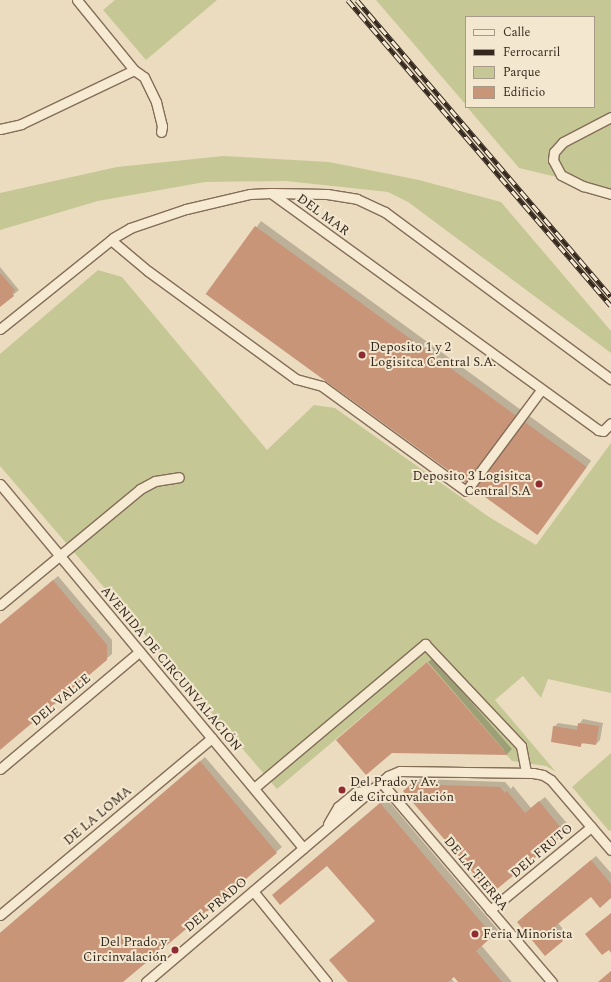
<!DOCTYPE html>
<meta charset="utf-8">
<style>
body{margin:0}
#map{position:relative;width:611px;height:982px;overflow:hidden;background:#ebdcc0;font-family:Spectral,serif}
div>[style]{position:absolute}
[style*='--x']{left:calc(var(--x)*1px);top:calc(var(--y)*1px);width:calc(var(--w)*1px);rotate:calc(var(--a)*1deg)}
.green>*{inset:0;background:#c5c895}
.shadow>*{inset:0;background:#0003;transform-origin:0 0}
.building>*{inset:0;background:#c89578;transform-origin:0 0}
.roads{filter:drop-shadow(1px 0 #836d59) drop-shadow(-1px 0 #836d59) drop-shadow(0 1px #836d59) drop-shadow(0 -1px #836d59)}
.minor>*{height:9px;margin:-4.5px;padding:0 4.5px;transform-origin:4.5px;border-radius:4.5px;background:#f7ead3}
.rail>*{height:4.5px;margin-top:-2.25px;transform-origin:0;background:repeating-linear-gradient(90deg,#f3e7cf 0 9px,#34271d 0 18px);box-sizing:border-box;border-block:1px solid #34271d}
.dots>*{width:11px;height:11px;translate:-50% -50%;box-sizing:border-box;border:2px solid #f3e7cf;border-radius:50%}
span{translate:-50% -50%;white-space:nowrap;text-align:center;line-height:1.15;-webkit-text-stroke:4px #f3e7cf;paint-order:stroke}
.street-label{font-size:13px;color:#34271d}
.poi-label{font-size:13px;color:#34271d}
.left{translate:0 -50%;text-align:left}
.right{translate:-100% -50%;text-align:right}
.legend{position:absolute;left:465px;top:16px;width:130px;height:92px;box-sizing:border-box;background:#f3e7cf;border:1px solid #a79a88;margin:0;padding:5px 7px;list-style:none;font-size:12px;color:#34271d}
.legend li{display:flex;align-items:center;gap:8px;height:20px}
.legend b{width:20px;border:1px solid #a79a88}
</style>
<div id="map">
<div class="green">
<i style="clip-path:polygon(115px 0,217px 0,146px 60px,103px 10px)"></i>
<i style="clip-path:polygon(376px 0,611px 0,611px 190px,519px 168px,467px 107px,594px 107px,594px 17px,466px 17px,466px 105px)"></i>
<i style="clip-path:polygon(223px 156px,329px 162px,419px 180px,501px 202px,611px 331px,611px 353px,408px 202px,388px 192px,286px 181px,205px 182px,98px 201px,0 230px,0 193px,117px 167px)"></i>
<i style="clip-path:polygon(98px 270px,122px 277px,267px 450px,314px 405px,335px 408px,489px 517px,536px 545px,611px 443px,611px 693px,548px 679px,541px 698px,523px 676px,495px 700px,556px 772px,546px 766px,512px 761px,427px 662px,277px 789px,0 466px,0 354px)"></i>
<i style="clip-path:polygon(611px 753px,611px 830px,609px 831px,572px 787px)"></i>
</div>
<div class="shadow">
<i style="left:261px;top:221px;width:408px;height:91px;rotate:36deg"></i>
<i style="clip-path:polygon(0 267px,19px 290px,0 306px)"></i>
<i style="clip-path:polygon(58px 576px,112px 640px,112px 654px,0 748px,0 625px)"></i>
<i style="clip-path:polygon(433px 658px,512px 749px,507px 754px,337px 740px,504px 750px,428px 662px)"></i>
<i style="clip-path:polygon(583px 719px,603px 723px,600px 740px,596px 744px,584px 742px,580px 746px,554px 727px,558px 723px,578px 726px)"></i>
<i style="clip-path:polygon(205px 757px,282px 847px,121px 982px,0 982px,0 933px)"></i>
<i style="clip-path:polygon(417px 779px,505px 782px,511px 789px,513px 786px,531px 808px,545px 797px,570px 827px,491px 893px,410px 785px)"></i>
<i style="clip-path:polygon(386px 798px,498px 930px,481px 945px,512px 982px,459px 982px,454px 976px,451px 978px,454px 982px,350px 982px,376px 921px,327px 864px,273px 895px)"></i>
<i style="clip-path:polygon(596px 856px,611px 873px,611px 897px,591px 895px,558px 923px,568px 935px,545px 954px,524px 916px)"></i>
</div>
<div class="building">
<i style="left:255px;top:226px;width:410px;height:84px;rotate:36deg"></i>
<i style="clip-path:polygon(0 273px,15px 290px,12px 293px,14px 296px,0 307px)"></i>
<i style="clip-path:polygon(53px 580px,107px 645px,107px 660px,0 750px,0 624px)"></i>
<i style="clip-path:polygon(427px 662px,508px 755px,392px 753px,366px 775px,336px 740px)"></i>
<i style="clip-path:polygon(578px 723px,599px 726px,596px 745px,581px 743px,581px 747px,551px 742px,553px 726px,577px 730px)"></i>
<i style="clip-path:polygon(200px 761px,277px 853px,123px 982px,0 982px,0 933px)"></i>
<i style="clip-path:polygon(411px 784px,500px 787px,505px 793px,507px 791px,525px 813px,539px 801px,565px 833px,491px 894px,403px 791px)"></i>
<i style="clip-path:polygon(380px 803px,493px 936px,476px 951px,502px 982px,458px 982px,454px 977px,448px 982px,348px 982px,329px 960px,375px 921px,327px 866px,280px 905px,272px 895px)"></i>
<i style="clip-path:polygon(591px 860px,611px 884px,611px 898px,600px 908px,591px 897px,553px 928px,563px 941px,545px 956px,517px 922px)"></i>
<i style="clip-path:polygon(611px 913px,611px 953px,609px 950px,602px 955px,585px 934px)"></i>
<i style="clip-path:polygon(611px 971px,611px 982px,598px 982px)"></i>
</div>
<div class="roads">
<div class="minor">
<i style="--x:77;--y:0;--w:90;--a:50.8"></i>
<i style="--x:134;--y:70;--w:12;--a:35"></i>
<i style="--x:144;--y:77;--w:28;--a:64"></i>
<i style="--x:156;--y:102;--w:25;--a:76"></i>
<i style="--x:162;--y:126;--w:6;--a:99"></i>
<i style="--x:611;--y:117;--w:54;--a:152.5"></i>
<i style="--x:563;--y:142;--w:13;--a:132"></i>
<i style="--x:554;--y:152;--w:8;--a:97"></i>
<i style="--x:553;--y:160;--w:17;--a:62"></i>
<i style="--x:561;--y:175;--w:25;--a:27"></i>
<i style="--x:583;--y:186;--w:29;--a:16"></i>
<i style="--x:0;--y:129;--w:22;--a:-13"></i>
<i style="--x:21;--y:124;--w:125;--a:-25.5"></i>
<i style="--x:271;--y:193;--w:56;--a:1"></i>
<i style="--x:327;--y:194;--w:30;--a:9"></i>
<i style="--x:357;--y:199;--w:31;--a:25"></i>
<i style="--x:385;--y:212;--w:281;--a:36.5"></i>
<i style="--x:111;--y:240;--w:48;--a:40"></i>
<i style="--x:148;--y:271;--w:183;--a:36.1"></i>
<i style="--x:296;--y:379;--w:27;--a:15"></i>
<i style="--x:322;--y:386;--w:178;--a:36.1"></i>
<i style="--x:466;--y:491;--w:126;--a:-53.4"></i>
<i style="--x:0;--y:329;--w:145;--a:-38.8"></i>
<i style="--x:113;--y:238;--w:20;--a:-30"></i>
<i style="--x:130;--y:228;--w:59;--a:-18.7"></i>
<i style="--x:186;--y:209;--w:66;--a:-13.2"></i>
<i style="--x:250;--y:194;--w:21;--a:-3"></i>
<i style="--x:271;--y:193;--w:404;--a:35.9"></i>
<i style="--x:598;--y:430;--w:5;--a:11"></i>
<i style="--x:603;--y:431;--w:11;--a:-45"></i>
<i style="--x:0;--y:484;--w:474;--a:50.2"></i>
<i style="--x:0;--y:605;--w:182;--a:-39.6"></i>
<i style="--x:140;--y:489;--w:17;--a:-28"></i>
<i style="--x:155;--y:481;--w:24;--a:-9"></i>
<i style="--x:0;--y:769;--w:182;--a:-40.1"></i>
<i style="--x:381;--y:782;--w:263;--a:49.5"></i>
<i style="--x:254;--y:788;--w:224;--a:-40.1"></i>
<i style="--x:425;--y:644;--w:140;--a:46.7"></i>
<i style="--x:521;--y:746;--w:26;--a:79"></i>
<i style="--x:328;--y:824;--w:20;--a:-60"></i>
<i style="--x:338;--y:807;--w:23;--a:-40"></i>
<i style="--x:356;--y:792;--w:15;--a:-8"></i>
<i style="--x:253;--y:891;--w:117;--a:50.9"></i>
<i style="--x:490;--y:910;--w:131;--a:-39.4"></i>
<i style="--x:0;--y:915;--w:276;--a:-39.9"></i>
<i style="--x:146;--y:982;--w:318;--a:-40.4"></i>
<i style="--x:388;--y:776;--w:13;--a:-23"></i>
<i style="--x:400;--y:771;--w:133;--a:0.9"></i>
<i style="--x:533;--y:773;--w:10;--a:11"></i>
<i style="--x:543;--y:775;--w:9;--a:32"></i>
<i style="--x:551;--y:780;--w:92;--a:49.4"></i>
</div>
</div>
<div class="rail">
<i style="--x:348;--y:0;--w:403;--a:49.3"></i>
<i style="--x:357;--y:0;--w:390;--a:49.4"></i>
</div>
<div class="dots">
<i style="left:362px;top:355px;background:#8f2c32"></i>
<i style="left:539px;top:484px;background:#8f2c32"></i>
<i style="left:342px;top:790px;background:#8f2c32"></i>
<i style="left:475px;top:934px;background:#8f2c32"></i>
<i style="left:175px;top:950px;background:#8f2c32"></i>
</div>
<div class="street-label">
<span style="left:323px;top:215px;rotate:36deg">DEL MAR</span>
<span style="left:171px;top:669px;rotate:50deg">AVENIDA DE CIRCUNVALACIÓN</span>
<span style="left:61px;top:700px;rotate:-40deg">DEL VALLE</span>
<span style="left:98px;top:816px;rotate:-40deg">DE LA LOMA</span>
<span style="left:542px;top:851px;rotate:-40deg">DEL FRUTO</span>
<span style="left:476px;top:874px;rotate:50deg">DE LA TIERRA</span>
<span style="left:216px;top:905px;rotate:-40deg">DEL PRADO</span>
</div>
<div class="poi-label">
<span class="left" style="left:370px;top:355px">Deposito 1 y 2<br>Logisitca Central S.A.</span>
<span class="right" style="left:531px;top:484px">Deposito 3 Logisitca<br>Central S.A</span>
<span class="left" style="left:350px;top:790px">Del Prado y Av.<br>de Circunvalación</span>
<span class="left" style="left:483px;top:934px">Feria Minorista</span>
<span class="right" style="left:167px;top:950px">Del Prado y<br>Circinvalación</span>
</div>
<ul class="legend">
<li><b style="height:5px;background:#f7ead3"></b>Calle</li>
<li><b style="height:5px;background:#34271d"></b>Ferrocarril</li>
<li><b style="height:11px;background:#c5c895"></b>Parque</li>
<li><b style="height:11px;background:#c89578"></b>Edificio</li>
</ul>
</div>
